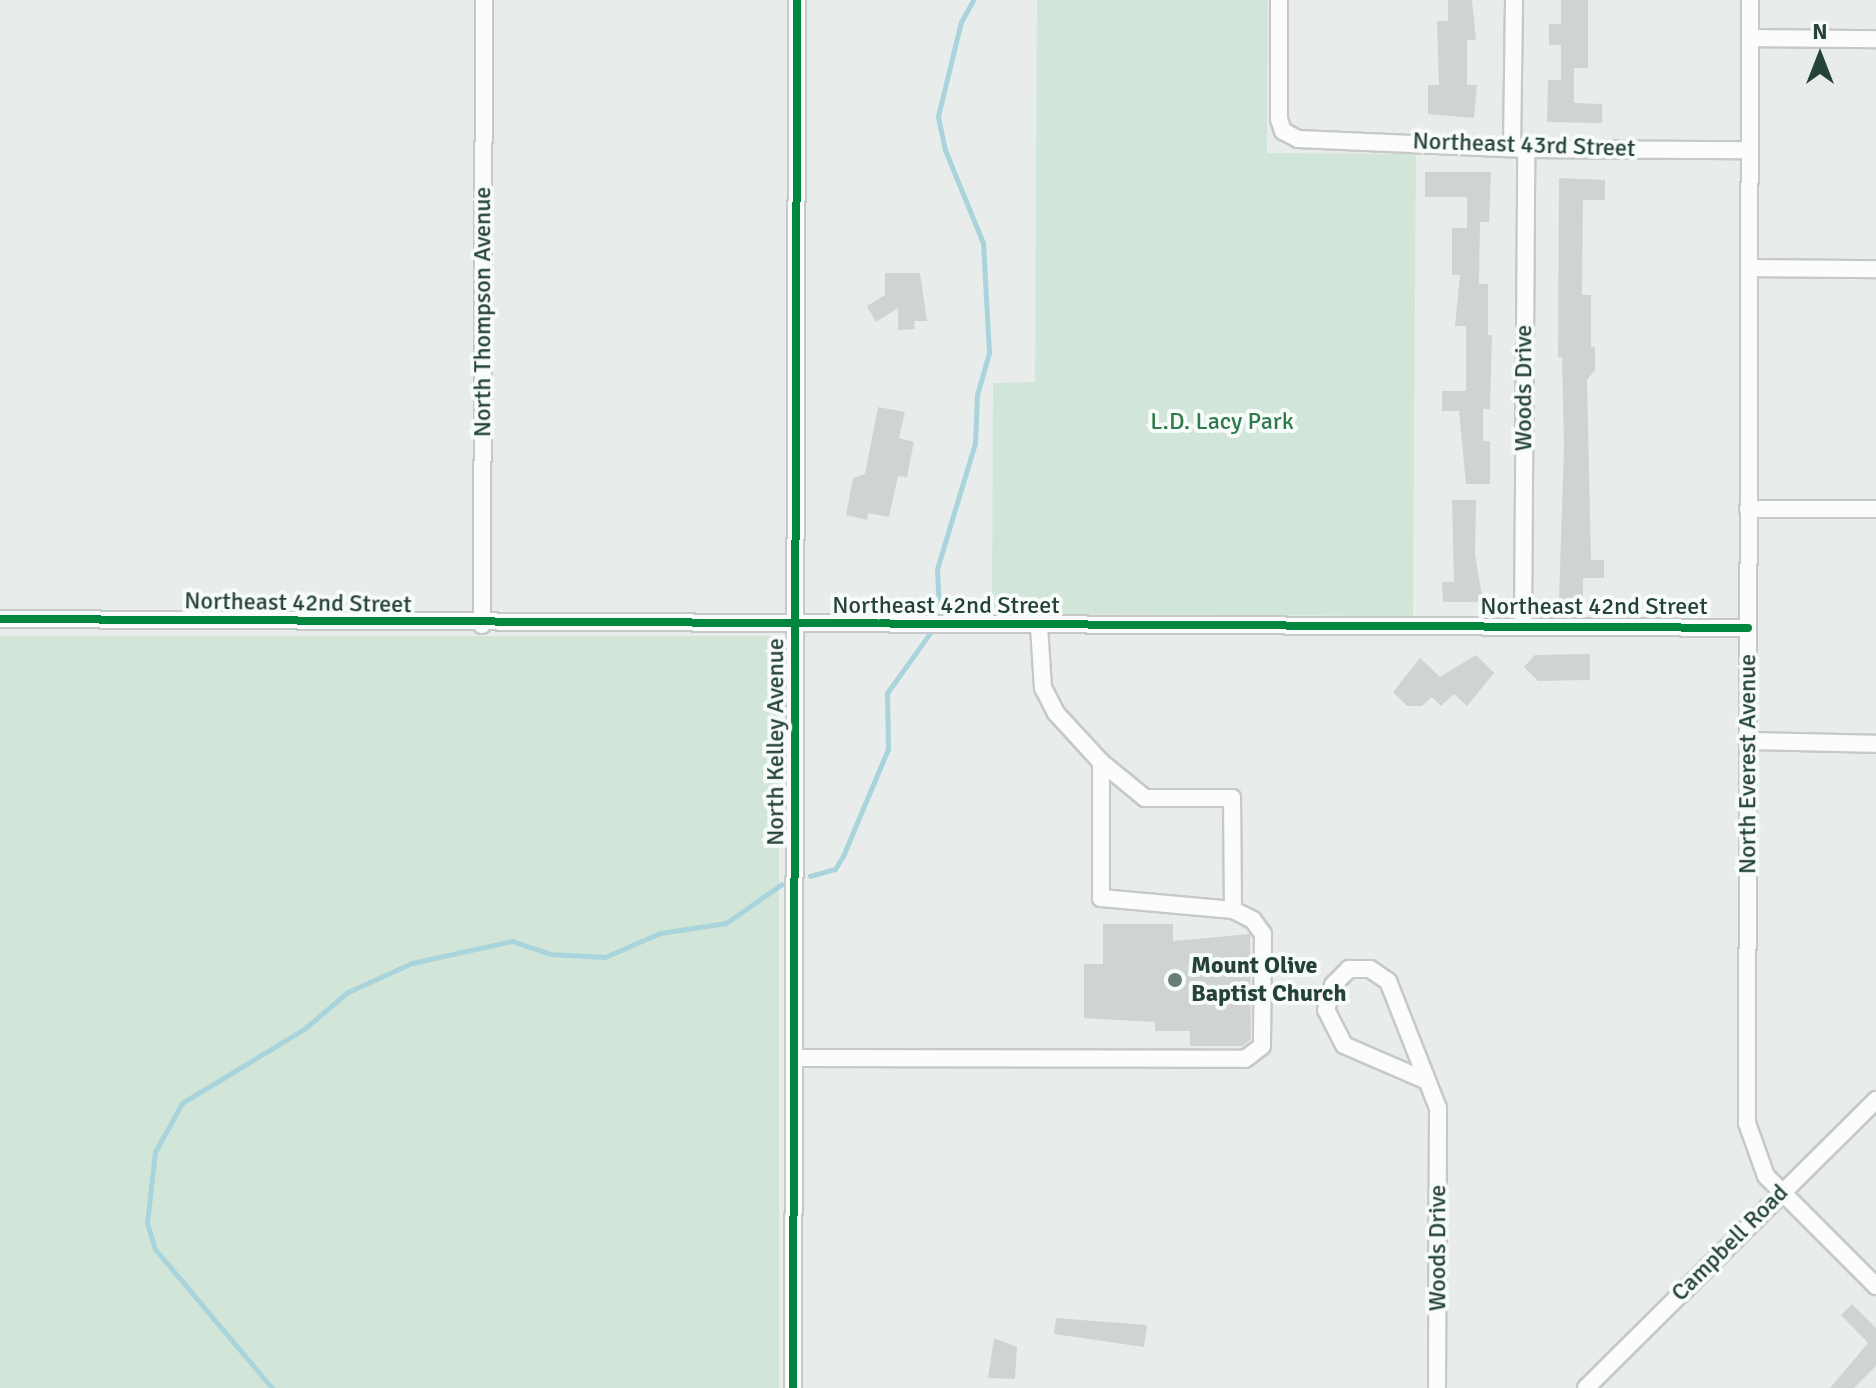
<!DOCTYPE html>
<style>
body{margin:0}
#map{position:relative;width:1876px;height:1388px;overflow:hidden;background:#e8edeb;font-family:Signika,sans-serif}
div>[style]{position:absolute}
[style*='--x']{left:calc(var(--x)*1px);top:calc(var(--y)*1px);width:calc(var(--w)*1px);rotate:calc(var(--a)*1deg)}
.green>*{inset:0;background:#d1e6d8;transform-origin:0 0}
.stream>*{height:5px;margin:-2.5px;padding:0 2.5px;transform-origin:2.5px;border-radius:2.5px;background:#a9d4db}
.building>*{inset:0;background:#cfd4d2}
.roads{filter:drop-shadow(2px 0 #c5cac8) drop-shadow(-2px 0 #c5cac8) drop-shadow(0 2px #c5cac8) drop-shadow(0 -2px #c5cac8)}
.minor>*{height:16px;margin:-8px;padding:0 8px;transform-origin:8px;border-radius:8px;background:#fcfcfc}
.cycleway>*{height:8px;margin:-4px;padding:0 4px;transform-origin:4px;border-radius:4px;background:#00873e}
.dots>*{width:22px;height:22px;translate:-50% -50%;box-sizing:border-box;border:4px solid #f7fbf9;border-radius:50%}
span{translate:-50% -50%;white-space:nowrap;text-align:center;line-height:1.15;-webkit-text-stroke:8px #f7fbf9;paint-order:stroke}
.street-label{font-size:24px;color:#24423a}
.park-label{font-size:24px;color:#2d7a4b}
.poi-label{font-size:24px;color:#24423a;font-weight:700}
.left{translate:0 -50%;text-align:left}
.north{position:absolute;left:1780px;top:16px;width:80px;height:80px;-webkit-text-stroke:6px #f7fbf9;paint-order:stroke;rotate:0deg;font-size:22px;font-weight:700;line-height:32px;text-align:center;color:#24423a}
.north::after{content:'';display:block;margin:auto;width:28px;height:36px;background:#24423a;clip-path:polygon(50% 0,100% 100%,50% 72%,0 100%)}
</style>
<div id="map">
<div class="green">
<i style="clip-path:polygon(1037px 0,1268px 0,1267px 153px,1416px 154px,1413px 616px,992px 614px,993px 383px,1035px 382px)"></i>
<i style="left:0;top:636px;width:779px;height:752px"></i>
</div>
<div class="stream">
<i style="--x:939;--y:613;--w:44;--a:-92.6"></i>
<i style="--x:937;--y:569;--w:132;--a:-73.2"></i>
<i style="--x:975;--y:443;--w:48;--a:-87.6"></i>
<i style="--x:977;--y:395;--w:44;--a:-74.1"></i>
<i style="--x:989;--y:353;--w:110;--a:-93.1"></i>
<i style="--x:983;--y:243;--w:100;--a:-112.2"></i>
<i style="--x:945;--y:150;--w:35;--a:-102"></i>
<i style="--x:938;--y:116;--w:97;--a:-76.3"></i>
<i style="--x:961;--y:22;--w:25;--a:-61"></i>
<i style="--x:810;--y:876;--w:26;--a:-16"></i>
<i style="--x:835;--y:869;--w:15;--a:-58"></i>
<i style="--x:843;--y:856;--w:116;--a:-67.2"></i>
<i style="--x:888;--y:749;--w:56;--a:-91"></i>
<i style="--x:887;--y:693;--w:74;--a:-54.4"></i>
<i style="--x:272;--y:1388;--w:182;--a:-130.1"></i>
<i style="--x:155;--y:1249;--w:27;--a:-107"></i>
<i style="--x:147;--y:1223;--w:71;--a:-83.6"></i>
<i style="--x:155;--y:1152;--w:56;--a:-61.1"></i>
<i style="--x:182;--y:1103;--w:143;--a:-31.2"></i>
<i style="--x:304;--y:1029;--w:57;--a:-40.1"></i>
<i style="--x:348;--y:992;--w:70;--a:-24.4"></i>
<i style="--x:412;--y:963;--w:102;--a:-12.4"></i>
<i style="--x:512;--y:941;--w:40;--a:18.9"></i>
<i style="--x:550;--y:954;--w:55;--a:3.1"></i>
<i style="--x:605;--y:957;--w:60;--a:-23.6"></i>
<i style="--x:660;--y:933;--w:67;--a:-8.6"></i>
<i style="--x:726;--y:923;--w:68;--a:-34.9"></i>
</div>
<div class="building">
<i style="clip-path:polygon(1448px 0,1472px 0,1476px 40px,1467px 40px,1467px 85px,1477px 85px,1474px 118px,1428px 114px,1428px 85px,1439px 85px,1437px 21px,1448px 21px)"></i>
<i style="clip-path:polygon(1561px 0,1588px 0,1588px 68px,1574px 68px,1574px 103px,1602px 104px,1602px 123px,1547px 122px,1548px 80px,1561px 80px,1561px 45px,1549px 45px,1549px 24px,1561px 24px)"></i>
<i style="clip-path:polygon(1425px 172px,1491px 172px,1489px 222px,1480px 222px,1479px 284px,1488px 284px,1488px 335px,1492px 335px,1490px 409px,1483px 409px,1483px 441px,1490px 441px,1490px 484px,1466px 484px,1459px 411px,1442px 411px,1442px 391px,1466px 391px,1466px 326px,1455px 326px,1460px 275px,1452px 275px,1452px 228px,1467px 228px,1467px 197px,1425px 197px)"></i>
<i style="clip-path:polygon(1559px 178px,1605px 180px,1605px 200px,1583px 200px,1582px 295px,1591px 295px,1591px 347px,1595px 347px,1595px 370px,1587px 380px,1591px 560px,1604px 560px,1604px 578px,1583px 578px,1583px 600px,1559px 600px,1564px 447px,1562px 357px,1558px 357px)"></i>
<i style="clip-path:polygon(885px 273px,920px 273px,927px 321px,914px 321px,915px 329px,898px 330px,898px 308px,876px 322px,869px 310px,867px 306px,885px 295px)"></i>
<i style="clip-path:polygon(878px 407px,905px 412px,899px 438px,914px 442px,907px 477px,898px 476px,889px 517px,868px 513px,867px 520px,846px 515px,853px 478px,865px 474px)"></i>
<i style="clip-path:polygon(1452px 500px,1476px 500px,1475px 554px,1483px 602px,1443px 602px,1442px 582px,1454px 582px)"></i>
<i style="clip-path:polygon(1590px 654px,1590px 680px,1538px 681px,1524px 667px,1535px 655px)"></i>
<i style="clip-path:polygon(1476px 655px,1494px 673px,1467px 706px,1454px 694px,1441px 706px,1432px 697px,1422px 706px,1407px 706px,1393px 692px,1420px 658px,1440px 677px)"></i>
<i style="clip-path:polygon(1103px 924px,1173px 924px,1173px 941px,1250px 934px,1251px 1039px,1243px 1046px,1190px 1046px,1190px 1031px,1155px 1031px,1155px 1022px,1084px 1018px,1084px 964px,1103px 964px)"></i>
<i style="clip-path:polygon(1852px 1304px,1876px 1328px,1876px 1366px,1854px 1388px,1830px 1388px,1868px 1343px,1841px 1315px)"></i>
<i style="clip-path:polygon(1056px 1318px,1147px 1325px,1144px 1347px,1054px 1334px)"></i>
<i style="clip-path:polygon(994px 1338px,1017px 1347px,1015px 1379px,988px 1378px)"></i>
</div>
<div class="roads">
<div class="minor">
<i style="--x:1279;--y:0;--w:119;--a:90"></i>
<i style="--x:1279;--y:119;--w:13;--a:72"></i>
<i style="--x:1283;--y:131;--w:17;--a:28"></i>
<i style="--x:1298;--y:139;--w:228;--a:2.5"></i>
<i style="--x:1526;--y:149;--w:223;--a:0.3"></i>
<i style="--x:1750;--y:0;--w:1123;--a:90.15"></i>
<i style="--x:1747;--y:1123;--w:56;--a:70.3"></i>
<i style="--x:1766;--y:1176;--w:156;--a:45"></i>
<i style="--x:1750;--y:38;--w:126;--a:0.5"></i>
<i style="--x:1512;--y:146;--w:146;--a:-89.2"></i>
<i style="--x:1750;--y:268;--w:126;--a:0.5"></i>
<i style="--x:1748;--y:509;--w:128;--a:0"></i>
<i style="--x:0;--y:619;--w:1748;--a:0.29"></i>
<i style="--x:482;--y:625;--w:625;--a:-89.82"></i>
<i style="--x:1523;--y:627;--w:478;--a:-89.6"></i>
<i style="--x:1748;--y:741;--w:128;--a:1.3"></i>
<i style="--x:1101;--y:762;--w:136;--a:90"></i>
<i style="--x:1101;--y:898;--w:133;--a:5.2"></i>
<i style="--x:794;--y:1058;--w:451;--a:0.1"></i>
<i style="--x:1245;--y:1059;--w:21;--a:-37"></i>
<i style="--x:1262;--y:1046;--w:112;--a:-89.5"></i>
<i style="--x:1263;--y:934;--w:17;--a:-126"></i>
<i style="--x:1253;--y:920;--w:22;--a:-153"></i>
<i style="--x:1233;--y:910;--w:112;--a:-90.5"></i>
<i style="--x:1232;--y:798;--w:87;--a:180"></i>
<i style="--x:1145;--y:798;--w:57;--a:-140.7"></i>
<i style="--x:1101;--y:762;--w:67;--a:-132.6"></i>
<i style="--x:1056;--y:713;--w:28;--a:-117"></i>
<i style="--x:1043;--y:688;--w:62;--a:-93.7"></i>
<i style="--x:1427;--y:1081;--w:90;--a:-156.6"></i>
<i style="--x:1344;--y:1045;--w:39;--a:-117"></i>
<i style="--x:1326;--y:1010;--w:26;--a:-74"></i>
<i style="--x:1333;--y:985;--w:23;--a:-45"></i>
<i style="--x:1349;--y:969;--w:21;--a:0"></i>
<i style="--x:1370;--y:969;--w:22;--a:34"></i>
<i style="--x:1388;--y:981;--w:96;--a:68.5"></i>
<i style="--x:1423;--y:1070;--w:41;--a:68.5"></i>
<i style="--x:1438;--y:1108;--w:280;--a:90.2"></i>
<i style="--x:793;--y:1388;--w:1388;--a:-89.83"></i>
<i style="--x:1586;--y:1388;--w:409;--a:-44.8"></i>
</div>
</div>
<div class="cycleway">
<i style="--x:0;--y:619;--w:1748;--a:0.29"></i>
<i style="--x:793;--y:1388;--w:1388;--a:-89.83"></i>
</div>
<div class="dots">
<i style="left:1175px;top:980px;background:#697e78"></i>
</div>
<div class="street-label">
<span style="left:1524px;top:145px;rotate:2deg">Northeast 43rd Street</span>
<span style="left:483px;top:312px;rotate:-90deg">North Thompson Avenue</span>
<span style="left:1524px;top:388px;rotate:-90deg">Woods Drive</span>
<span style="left:298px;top:603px;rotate:1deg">Northeast 42nd Street</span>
<span style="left:946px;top:606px">Northeast 42nd Street</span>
<span style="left:1594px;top:607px">Northeast 42nd Street</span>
<span style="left:776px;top:742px;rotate:-90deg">North Kelley Avenue</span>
<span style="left:1748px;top:764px;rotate:-90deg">North Everest Avenue</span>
<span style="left:1730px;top:1243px;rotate:-45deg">Campbell Road</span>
<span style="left:1438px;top:1248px;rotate:-90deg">Woods Drive</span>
</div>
<div class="park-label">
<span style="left:1222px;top:422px">L.D. Lacy Park</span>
</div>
<div class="poi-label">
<span class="left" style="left:1191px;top:980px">Mount Olive<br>Baptist Church</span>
</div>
<div class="north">N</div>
</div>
